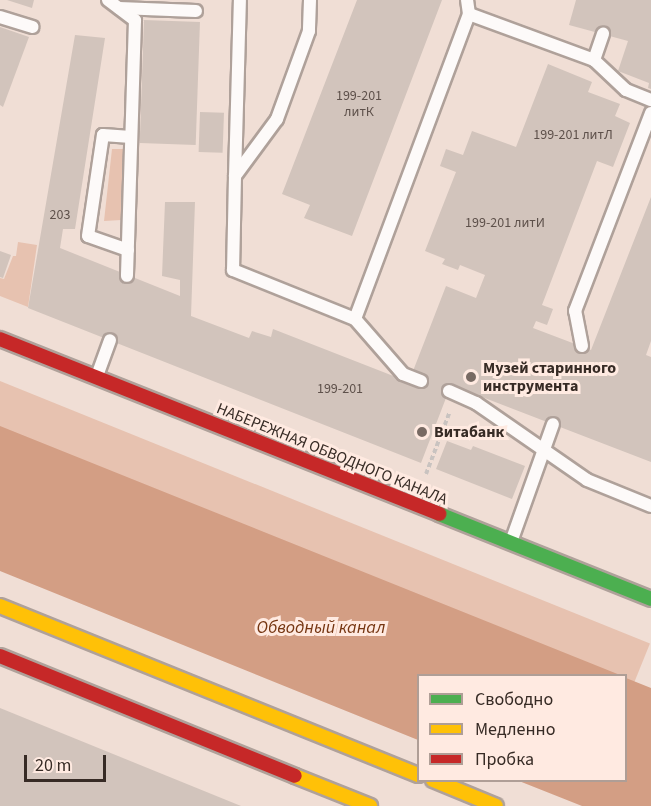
<!DOCTYPE html>
<meta charset="utf-8">
<style>
body{margin:0}
#map{position:relative;width:651px;height:806px;overflow:hidden;background:#f0ded5;font-family:"Source Sans 3",sans-serif}
div>[style]{position:absolute}
[style*='--x']{left:calc(var(--x)*1px);top:calc(var(--y)*1px);width:calc(var(--w)*1px);rotate:calc(var(--a)*1deg)}
.green>*{inset:0;background:#e7c2b0;transform-origin:0 0}
.water>*{inset:0;background:#d39e84}
.building>*{inset:0;background:#d2c4bc;transform-origin:0 0}
.path>*{height:4px;margin-top:-2px;transform-origin:0;background:repeating-linear-gradient(90deg,#c9c3c0 0 4.5px,transparent 0 7.5px)}
.roads{filter:drop-shadow(2px 0 #afa19a) drop-shadow(-2px 0 #afa19a) drop-shadow(0 2px #afa19a) drop-shadow(0 -2px #afa19a)}
.lane>*{height:12px;margin:-6px;padding:0 6px;transform-origin:6px;border-radius:6px;background:#fdfaf9}
.fast>*{height:14px;margin:-7px;padding:0 7px;transform-origin:7px;border-radius:7px;background:#4caf50}
.slow>*{height:14px;margin:-7px;padding:0 7px;transform-origin:7px;border-radius:7px;background:#ffc107}
.jam>*{height:14px;margin:-7px;padding:0 7px;transform-origin:7px;border-radius:7px;background:#c62828}
.dots>*{width:16px;height:16px;translate:-50% -50%;box-sizing:border-box;border:3px solid #ffeae1;border-radius:50%}
span{translate:-50% -50%;white-space:nowrap;text-align:center;line-height:1.15;-webkit-text-stroke:6px #ffeae1;paint-order:stroke}
.number-label{font-size:14px;color:#5e514b}
.number-label span{-webkit-text-stroke-width:0}
.poi-label{font-size:16px;color:#372b25;font-weight:700}
.left{translate:0 -50%;text-align:left}
.street-label{font-size:16px;color:#372b25}
.water-label{font-size:18px;color:#763612;font-style:italic}
.legend{position:absolute;left:417px;top:674px;width:210px;height:108px;box-sizing:border-box;background:#ffeae1;border:2px solid #af9e96;margin:0;padding:8px 10px;list-style:none;font-size:18px;color:#372b25}
.legend li{display:flex;align-items:center;gap:12px;height:30px}
.legend b{width:30px;border:2px solid #af9e96}
.scale{position:absolute;left:24px;top:755px;width:82px;height:27px;box-sizing:border-box;border:3px solid #372b25;border-top:0;padding-left:8px;font-size:18px;line-height:21px;white-space:nowrap;color:#372b25;-webkit-text-stroke:4px #ffeae1;paint-order:stroke}
</style>
<div id="map">
<div class="green">
<i style="clip-path:polygon(112px 149px,125px 149px,121px 220px,104px 221px)"></i>
<i style="clip-path:polygon(18px 242px,37px 245px,28px 307px,0 296px,0 278px,4px 279px,13px 256px,16px 256px)"></i>
<i style="left:0;top:381px;width:701px;height:45px;rotate:22deg"></i>
</div>
<div class="water">
<i style="clip-path:polygon(0 426px,620px 675px,418px 676px,418px 740px,0 571px)"></i>
<i style="clip-path:polygon(626px 678px,651px 688px,651px 806px,582px 806px,519px 781px,626px 780px)"></i>
</div>
<div class="building">
<i style="clip-path:polygon(7px 0,34px 0,32px 8px)"></i>
<i style="clip-path:polygon(357px 0,442px 0,352px 236px,304px 218px,310px 205px,282px 194px)"></i>
<i style="clip-path:polygon(576px 0,651px 0,651px 89px,648px 88px,649px 83px,618px 71px,628px 41px,569px 25px)"></i>
<i style="left:144px;top:20px;width:56px;height:123px;rotate:2deg"></i>
<i style="clip-path:polygon(0 27px,29px 37px,3px 107px,0 105px)"></i>
<i style="clip-path:polygon(75px 35px,105px 38px,75px 229px,63px 229px,60px 248px,180px 296px,180px 280px,162px 276px,165px 202px,195px 202px,191px 316px,249px 338px,252px 331px,271px 337px,273px 329px,419px 386px,424px 375px,413px 371px,446px 286px,476px 298px,485px 275px,460px 265px,458px 270px,442px 264px,445px 259px,425px 251px,456px 172px,440px 166px,446px 149px,463px 155px,472px 131px,516px 147px,548px 64px,592px 82px,588px 92px,620px 104px,615px 116px,630px 123px,613px 167px,597px 161px,542px 305px,553px 309px,547px 325px,536px 321px,533px 328px,591px 350px,651px 197px,651px 341px,646px 355px,651px 357px,651px 462px,451px 385px,421px 463px,28px 308px)"></i>
<i style="left:200px;top:112px;width:24px;height:40px;rotate:2deg"></i>
<i style="clip-path:polygon(0 251px,11px 255px,3px 278px,0 277px)"></i>
<i style="clip-path:polygon(447px 441px,471px 450px,473px 446px,525px 466px,512px 499px,436px 469px)"></i>
<i style="clip-path:polygon(0 708px,241px 806px,0 806px)"></i>
</div>
<div class="path">
<i style="--x:426;--y:474;--w:67;--a:-69.1"></i>
</div>
<div class="roads">
<div class="lane">
<i style="--x:108;--y:0;--w:34;--a:37"></i>
<i style="--x:135;--y:20;--w:256;--a:91.8"></i>
<i style="--x:310;--y:0;--w:31;--a:92"></i>
<i style="--x:309;--y:31;--w:94;--a:110"></i>
<i style="--x:277;--y:119;--w:71;--a:126.4"></i>
<i style="--x:235;--y:176;--w:94;--a:91.2"></i>
<i style="--x:233;--y:270;--w:131;--a:21.9"></i>
<i style="--x:119;--y:8;--w:77;--a:2.2"></i>
<i style="--x:469;--y:14;--w:133;--a:20.2"></i>
<i style="--x:594;--y:60;--w:44;--a:43.2"></i>
<i style="--x:626;--y:90;--w:27;--a:22"></i>
<i style="--x:0;--y:17;--w:34;--a:17"></i>
<i style="--x:594;--y:60;--w:28;--a:-71"></i>
<i style="--x:235;--y:176;--w:176;--a:-88.4"></i>
<i style="--x:128;--y:250;--w:42;--a:-160.7"></i>
<i style="--x:88;--y:236;--w:102;--a:-81.6"></i>
<i style="--x:103;--y:135;--w:28;--a:4"></i>
<i style="--x:582;--y:346;--w:36;--a:-101"></i>
<i style="--x:575;--y:311;--w:212;--a:-69"></i>
<i style="--x:97;--y:376;--w:38;--a:-70"></i>
<i style="--x:421;--y:381;--w:19;--a:-159"></i>
<i style="--x:403;--y:374;--w:73;--a:-131.1"></i>
<i style="--x:355;--y:319;--w:326;--a:-69.5"></i>
<i style="--x:469;--y:14;--w:14;--a:-98"></i>
<i style="--x:449;--y:391;--w:30;--a:24"></i>
<i style="--x:476;--y:403;--w:135;--a:34.7"></i>
<i style="--x:587;--y:480;--w:69;--a:22.1"></i>
<i style="--x:511;--y:542;--w:125;--a:-70.4"></i>
</div>
<div class="fast">
<i style="--x:439;--y:514;--w:228;--a:21.8"></i>
</div>
<div class="slow">
<i style="--x:0;--y:606;--w:451;--a:22"></i>
<i style="--x:295;--y:776;--w:81;--a:21.8"></i>
<i style="--x:433;--y:780;--w:68;--a:22.4"></i>
</div>
<div class="jam">
<i style="--x:0;--y:339;--w:473;--a:21.7"></i>
<i style="--x:0;--y:656;--w:318;--a:22.1"></i>
</div>
</div>
<div class="dots">
<i style="left:471px;top:377px;background:#786a63"></i>
<i style="left:422px;top:432px;background:#786a63"></i>
</div>
<div class="number-label">
<span style="left:359px;top:104px">199-201<br>литК</span>
<span style="left:573px;top:135px">199-201 литЛ</span>
<span style="left:60px;top:215px">203</span>
<span style="left:505px;top:223px">199-201 литИ</span>
<span style="left:340px;top:389px">199-201</span>
</div>
<div class="poi-label">
<span class="left" style="left:483px;top:377px">Музей старинного<br>инструмента</span>
<span class="left" style="left:434px;top:432px">Витабанк</span>
</div>
<div class="street-label">
<span style="left:332px;top:454px;rotate:22deg">НАБЕРЕЖНАЯ ОБВОДНОГО КАНАЛА</span>
</div>
<div class="water-label">
<span style="left:321px;top:628px">Обводный канал</span>
</div>
<ul class="legend">
<li><b style="height:8px;background:#4caf50"></b>Свободно</li>
<li><b style="height:8px;background:#ffc107"></b>Медленно</li>
<li><b style="height:8px;background:#c62828"></b>Пробка</li>
</ul>
<div class="scale">20 m</div>
</div>
